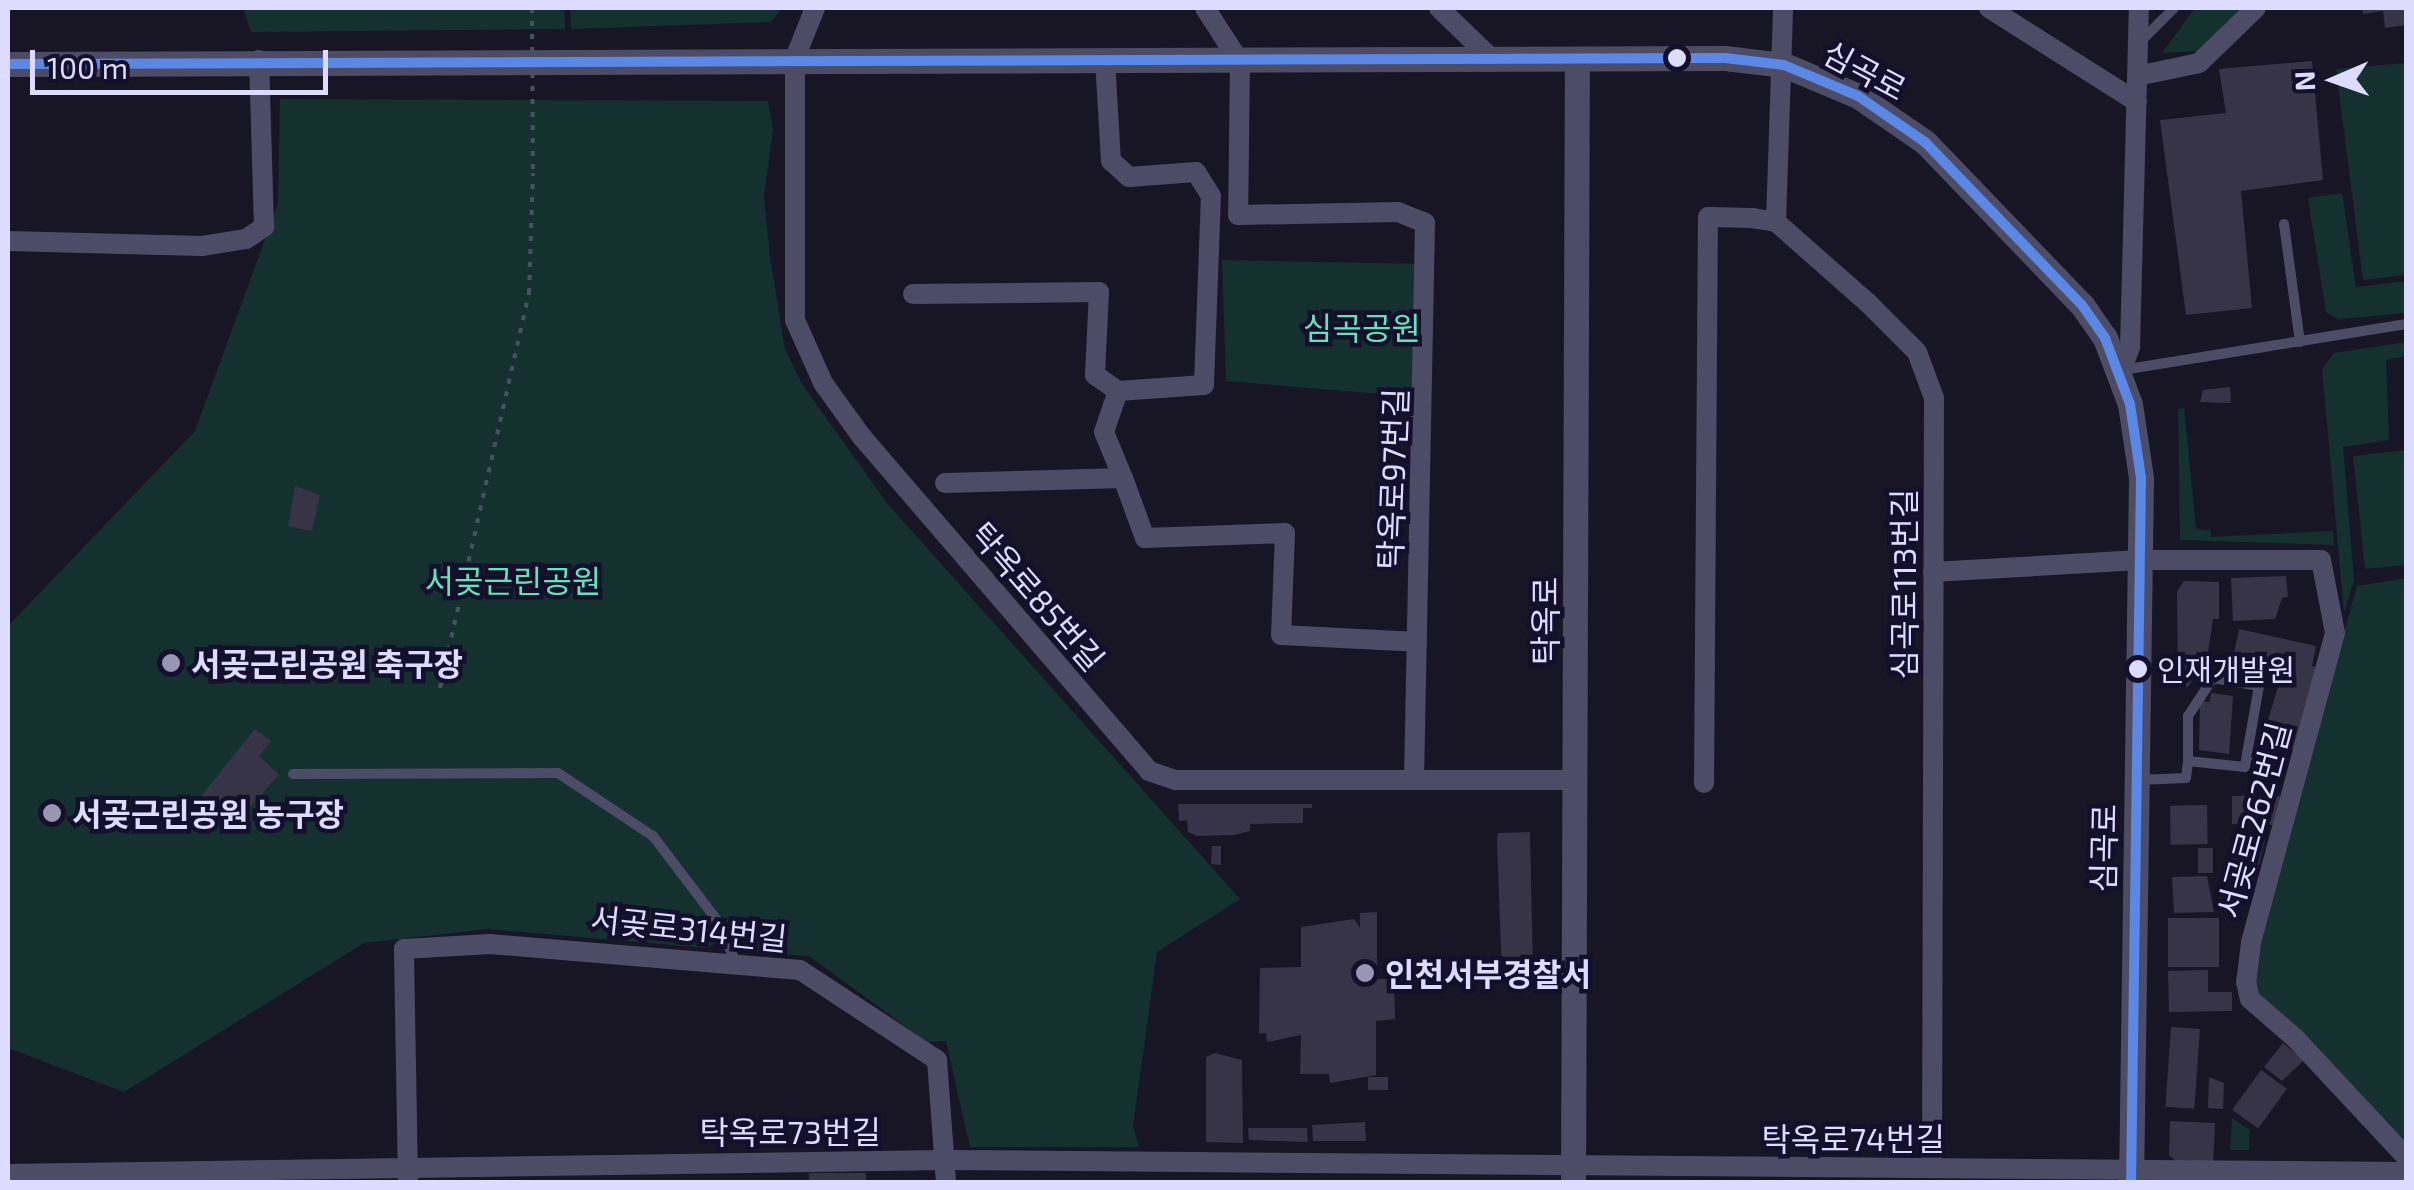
<!DOCTYPE html>
<meta charset="utf-8">
<style>
body{margin:0}
#map{position:relative;width:2414px;height:1190px;overflow:hidden;background:#181625;font-family:"Exo 2","Noto Sans KR",sans-serif}
div>[style]{position:absolute}
[style*='--x']{left:calc(var(--x)*1px);top:calc(var(--y)*1px);width:calc(var(--w)*1px);rotate:calc(var(--a)*1deg)}
.green>*{inset:0;background:#143130}
.building>*{inset:0;background:#363446;transform-origin:0 0}
.path>*{height:4px;margin-top:-2px;transform-origin:0;background:repeating-linear-gradient(90deg,#455361 0 5px,transparent 0 13px)}
.service>*{height:10px;margin:-5px;padding:0 5px;transform-origin:5px;border-radius:5px;background:#4c4c66}
.minor>*{height:20px;margin:-10px;padding:0 10px;transform-origin:10px;border-radius:10px;background:#4c4c66}
.tertiary>*{height:25px;margin:-12.5px;padding:0 12.5px;transform-origin:12.5px;border-radius:12.5px;background:#4c4c66}
.path-bridge>*{height:4px;margin-top:-2px;transform-origin:0;background:repeating-linear-gradient(90deg,#455361 0 5px,transparent 0 13px)}
.bus-1>*{height:10px;margin:-5px;padding:0 5px;transform-origin:5px;border-radius:5px;background:#5a88e4}
.dots>*{width:28px;height:28px;translate:-50% -50%;box-sizing:border-box;border:5px solid #14102b;border-radius:50%}
span{translate:-50% -50%;white-space:nowrap;text-align:center;line-height:1.15;-webkit-text-stroke:9px #14102b;paint-order:stroke}
.bus-label{font-size:30px;color:#dddbff}
.left{translate:0 -50%;text-align:left}
.street-label{font-size:32px;color:#dddbff}
.park-label{font-size:32px;color:#63e3bc}
.poi-label{font-size:32px;color:#dddbff;font-weight:700}
.frame{position:absolute;inset:0;border:10px solid #dddbff;pointer-events:none}
.north{position:absolute;left:2284px;top:30px;width:100px;height:100px;-webkit-text-stroke:8px #14102b;paint-order:stroke;rotate:268deg;font-size:28px;font-weight:700;line-height:40px;text-align:center;color:#dddbff}
.north::after{content:'';display:block;margin:auto;width:35px;height:45px;background:#dddbff;clip-path:polygon(50% 0,100% 100%,50% 72%,0 100%)}
.scale{position:absolute;left:30px;top:50px;width:298px;height:45px;box-sizing:border-box;border:5px solid #dddbff;border-top:0;padding-left:12px;font-size:30px;line-height:35px;white-space:nowrap;color:#dddbff;-webkit-text-stroke:8px #14102b;paint-order:stroke}
</style>
<div id="map">
<div class="green">
<i style="clip-path:polygon(243px 8px,564px 8px,565px 29px,251px 32px)"></i>
<i style="clip-path:polygon(570px 8px,782px 8px,771px 22px,571px 29px)"></i>
<i style="clip-path:polygon(2195px 8px,2242px 8px,2199px 51px,2162px 53px)"></i>
<i style="clip-path:polygon(2406px 63px,2406px 275px,2363px 280px,2336px 69px)"></i>
<i style="clip-path:polygon(280px 99px,768px 101px,773px 130px,764px 196px,770px 257px,785px 349px,802px 384px,886px 502px,1240px 899px,1157px 952px,1133px 1126px,1139px 1147px,970px 1147px,946px 1041px,927px 1042px,809px 956px,756px 953px,732px 935px,706px 948px,488px 929px,364px 943px,124px 1092px,8px 1048px,8px 626px,195px 431px,278px 204px)"></i>
<i style="clip-path:polygon(2342px 193px,2356px 287px,2406px 281px,2406px 313px,2338px 319px,2326px 312px,2308px 198px)"></i>
<i style="clip-path:polygon(1222px 260px,1428px 264px,1428px 398px,1226px 381px)"></i>
<i style="clip-path:polygon(2406px 342px,2406px 356px,2386px 360px,2389px 440px,2343px 447px,2354px 581px,2344px 612px,2322px 369px,2334px 353px)"></i>
<i style="clip-path:polygon(2184px 408px,2196px 529px,2210px 530px,2211px 537px,2333px 531px,2334px 545px,2180px 540px,2178px 409px)"></i>
<i style="clip-path:polygon(2406px 450px,2406px 565px,2365px 569px,2353px 456px)"></i>
<i style="clip-path:polygon(2406px 578px,2406px 1146px,2252px 986px,2253px 960px,2357px 586px)"></i>
<i style="clip-path:polygon(2232px 1118px,2250px 1130px,2249px 1150px,2230px 1150px)"></i>
</div>
<div class="building">
<i style="clip-path:polygon(2362px 8px,2406px 8px,2406px 25px,2385px 28px,2383px 11px,2363px 14px)"></i>
<i style="clip-path:polygon(2312px 61px,2323px 180px,2241px 191px,2252px 308px,2186px 315px,2160px 120px,2226px 113px,2219px 69px)"></i>
<i style="clip-path:polygon(2230px 387px,2231px 403px,2200px 402px,2203px 390px)"></i>
<i style="clip-path:polygon(295px 486px,320px 495px,312px 531px,288px 526px)"></i>
<i style="clip-path:polygon(2286px 576px,2288px 597px,2282px 598px,2275px 619px,2233px 621px,2231px 578px)"></i>
<i style="clip-path:polygon(2184px 581px,2219px 582px,2219px 619px,2213px 619px,2208px 652px,2188px 687px,2178px 688px,2177px 591px)"></i>
<i style="clip-path:polygon(2239px 629px,2316px 646px,2312px 666px,2318px 667px,2295px 750px,2261px 743px,2282px 674px,2232px 663px)"></i>
<i style="clip-path:polygon(2211px 693px,2233px 696px,2229px 754px,2199px 750px,2200px 701px,2210px 702px)"></i>
<i style="clip-path:polygon(255px 729px,271px 741px,259px 756px,279px 775px,234px 824px,202px 795px)"></i>
<i style="clip-path:polygon(2232px 796px,2280px 796px,2273px 825px,2232px 824px)"></i>
<i style="clip-path:polygon(1178px 804px,1312px 804px,1312px 808px,1303px 808px,1303px 823px,1250px 824px,1250px 831px,1234px 835px,1197px 836px,1188px 832px,1187px 820px,1179px 821px)"></i>
<i style="left:2207px;top:805px;width:39px;height:37px;rotate:89deg"></i>
<i style="clip-path:polygon(1530px 832px,1533px 970px,1520px 988px,1512px 988px,1502px 978px,1497px 839px,1498px 833px)"></i>
<i style="clip-path:polygon(2266px 835px,2259px 865px,2233px 866px,2232px 836px)"></i>
<i style="clip-path:polygon(1212px 846px,1221px 846px,1221px 865px,1211px 864px)"></i>
<i style="left:2198px;top:848px;width:15px;height:25px"></i>
<i style="clip-path:polygon(2207px 876px,2214px 912px,2174px 913px,2172px 877px)"></i>
<i style="clip-path:polygon(1377px 912px,1377px 979px,1394px 979px,1395px 1019px,1376px 1021px,1376px 1075px,1330px 1083px,1329px 1074px,1300px 1074px,1301px 1035px,1267px 1042px,1266px 1033px,1259px 1034px,1260px 968px,1301px 967px,1301px 927px,1354px 919px,1360px 928px,1360px 913px)"></i>
<i style="left:2168px;top:918px;width:51px;height:49px"></i>
<i style="clip-path:polygon(2208px 970px,2208px 992px,2232px 992px,2232px 1011px,2169px 1012px,2168px 971px)"></i>
<i style="left:2171px;top:1027px;width:29px;height:80px;rotate:4deg"></i>
<i style="clip-path:polygon(2283px 1043px,2304px 1060px,2282px 1081px,2264px 1067px)"></i>
<i style="clip-path:polygon(1215px 1053px,1242px 1060px,1243px 1143px,1206px 1142px,1206px 1057px)"></i>
<i style="left:2261px;top:1070px;width:32px;height:49px;rotate:36deg"></i>
<i style="left:1368px;top:1077px;width:20px;height:13px"></i>
<i style="clip-path:polygon(2209px 1077px,2224px 1083px,2223px 1109px,2208px 1108px)"></i>
<i style="clip-path:polygon(2170px 1121px,2215px 1123px,2213px 1164px,2178px 1163px,2169px 1155px)"></i>
<i style="clip-path:polygon(1365px 1122px,1366px 1141px,1313px 1141px,1312px 1125px)"></i>
<i style="clip-path:polygon(1248px 1128px,1307px 1128px,1308px 1142px,1249px 1140px)"></i>
<i style="left:866px;top:1173px;width:9px;height:57px;rotate:90deg"></i>
</div>
<div class="path">
<i style="--x:440;--y:688;--w:405;--a:-77.3"></i>
<i style="--x:529;--y:293;--w:120;--a:-88.1"></i>
</div>
<div class="service">
<i style="--x:2138;--y:44;--w:51;--a:-45"></i>
<i style="--x:2284;--y:224;--w:119;--a:82.3"></i>
<i style="--x:2122;--y:370;--w:288;--a:-9.2"></i>
<i style="--x:2188;--y:761;--w:45;--a:-90"></i>
<i style="--x:2188;--y:716;--w:45;--a:-56.7"></i>
<i style="--x:2213;--y:678;--w:47;--a:9.9"></i>
<i style="--x:2259;--y:686;--w:69;--a:100"></i>
<i style="--x:293;--y:774;--w:265;--a:-0.2"></i>
<i style="--x:558;--y:773;--w:114;--a:33.6"></i>
<i style="--x:653;--y:836;--w:104;--a:52.8"></i>
<i style="--x:716;--y:919;--w:47;--a:65.1"></i>
<i style="--x:2138;--y:780;--w:48;--a:-2.4"></i>
<i style="--x:2186;--y:778;--w:17;--a:-83"></i>
<i style="--x:2188;--y:761;--w:57;--a:6"></i>
<i style="--x:2245;--y:767;--w:13;--a:-81"></i>
<i style="--x:2247;--y:754;--w:22;--a:10"></i>
</div>
<div class="minor">
<i style="--x:815;--y:8;--w:54;--a:111.8"></i>
<i style="--x:795;--y:58;--w:262;--a:90"></i>
<i style="--x:795;--y:320;--w:69;--a:66"></i>
<i style="--x:823;--y:383;--w:67;--a:54.2"></i>
<i style="--x:862;--y:437;--w:440;--a:49.3"></i>
<i style="--x:1149;--y:771;--w:28;--a:19"></i>
<i style="--x:1175;--y:780;--w:401;--a:0"></i>
<i style="--x:1205;--y:8;--w:64;--a:57.1"></i>
<i style="--x:1240;--y:62;--w:153;--a:90.7"></i>
<i style="--x:1238;--y:215;--w:160;--a:-1.1"></i>
<i style="--x:1398;--y:212;--w:29;--a:22"></i>
<i style="--x:1425;--y:223;--w:557;--a:91.13"></i>
<i style="--x:1439;--y:8;--w:75;--a:43.9"></i>
<i style="--x:1989;--y:8;--w:175;--a:32.4"></i>
<i style="--x:2137;--y:76;--w:63;--a:-11.8"></i>
<i style="--x:2199;--y:63;--w:79;--a:-44"></i>
<i style="--x:1776;--y:222;--w:214;--a:-88.1"></i>
<i style="--x:8;--y:241;--w:194;--a:1.5"></i>
<i style="--x:202;--y:246;--w:45;--a:-9"></i>
<i style="--x:246;--y:239;--w:22;--a:-34"></i>
<i style="--x:264;--y:227;--w:167;--a:-91.7"></i>
<i style="--x:913;--y:294;--w:186;--a:-0.6"></i>
<i style="--x:1099;--y:292;--w:83;--a:92.8"></i>
<i style="--x:1095;--y:375;--w:28;--a:35"></i>
<i style="--x:1118;--y:391;--w:86;--a:-4"></i>
<i style="--x:1204;--y:385;--w:189;--a:-87.9"></i>
<i style="--x:1211;--y:196;--w:28;--a:-122"></i>
<i style="--x:1196;--y:172;--w:67;--a:175.7"></i>
<i style="--x:1129;--y:177;--w:24;--a:-138"></i>
<i style="--x:1111;--y:161;--w:100;--a:-93.4"></i>
<i style="--x:2121;--y:371;--w:26;--a:-69"></i>
<i style="--x:2130;--y:347;--w:339;--a:-88.5"></i>
<i style="--x:1118;--y:391;--w:43;--a:108.9"></i>
<i style="--x:1104;--y:432;--w:50;--a:67.6"></i>
<i style="--x:945;--y:483;--w:178;--a:-1.6"></i>
<i style="--x:1123;--y:478;--w:64;--a:69.9"></i>
<i style="--x:1145;--y:538;--w:140;--a:-2"></i>
<i style="--x:1285;--y:533;--w:102;--a:92.2"></i>
<i style="--x:1281;--y:635;--w:136;--a:2.9"></i>
<i style="--x:1933;--y:572;--w:207;--a:-3.3"></i>
<i style="--x:2140;--y:560;--w:181;--a:0"></i>
<i style="--x:2321;--y:560;--w:74;--a:79.1"></i>
<i style="--x:2335;--y:633;--w:321;--a:105.2"></i>
<i style="--x:2251;--y:943;--w:39;--a:97"></i>
<i style="--x:2246;--y:982;--w:17;--a:77"></i>
<i style="--x:2250;--y:999;--w:61;--a:41"></i>
<i style="--x:2296;--y:1039;--w:161;--a:47"></i>
<i style="--x:1704;--y:783;--w:566;--a:-89.6"></i>
<i style="--x:1708;--y:217;--w:44;--a:1.3"></i>
<i style="--x:1752;--y:218;--w:24;--a:9"></i>
<i style="--x:1776;--y:222;--w:123;--a:41.4"></i>
<i style="--x:1868;--y:303;--w:69;--a:45"></i>
<i style="--x:1917;--y:352;--w:49;--a:69.7"></i>
<i style="--x:1934;--y:398;--w:770;--a:90.15"></i>
<i style="--x:8;--y:1174;--w:937;--a:-0.86"></i>
<i style="--x:945;--y:1160;--w:1461;--a:0.47"></i>
<i style="--x:408;--y:1182;--w:233;--a:-91"></i>
<i style="--x:404;--y:949;--w:86;--a:-3.3"></i>
<i style="--x:490;--y:944;--w:311;--a:4.8"></i>
<i style="--x:800;--y:970;--w:164;--a:33.3"></i>
<i style="--x:937;--y:1060;--w:122;--a:85.8"></i>
</div>
<div class="tertiary">
<i style="--x:8;--y:64;--w:1717;--a:-0.2"></i>
<i style="--x:1725;--y:58;--w:59;--a:6.8"></i>
<i style="--x:1784;--y:65;--w:80;--a:22.7"></i>
<i style="--x:1858;--y:96;--w:81;--a:34.5"></i>
<i style="--x:1925;--y:142;--w:226;--a:46.1"></i>
<i style="--x:2082;--y:305;--w:40;--a:55.1"></i>
<i style="--x:2105;--y:338;--w:71;--a:69.3"></i>
<i style="--x:2130;--y:404;--w:75;--a:81.5"></i>
<i style="--x:2141;--y:478;--w:704;--a:90.81"></i>
<i style="--x:1573;--y:1182;--w:1122;--a:-89.8"></i>
</div>
<div class="path-bridge">
<i style="--x:532;--y:8;--w:165;--a:89.7"></i>
</div>
<div class="bus-1">
<i style="--x:8;--y:64;--w:1717;--a:-0.2"></i>
<i style="--x:1725;--y:58;--w:59;--a:6.8"></i>
<i style="--x:1784;--y:65;--w:80;--a:22.7"></i>
<i style="--x:1858;--y:96;--w:81;--a:34.5"></i>
<i style="--x:1925;--y:142;--w:226;--a:46.1"></i>
<i style="--x:2082;--y:305;--w:40;--a:55.1"></i>
<i style="--x:2105;--y:338;--w:71;--a:69.3"></i>
<i style="--x:2130;--y:404;--w:75;--a:81.5"></i>
<i style="--x:2141;--y:478;--w:704;--a:90.81"></i>
</div>
<div class="dots">
<i style="left:1677px;top:58px;background:#dddbff"></i>
<i style="left:171px;top:663px;background:#9896b3"></i>
<i style="left:2138px;top:669px;background:#dddbff"></i>
<i style="left:52px;top:813px;background:#9896b3"></i>
<i style="left:1365px;top:973px;background:#9896b3"></i>
</div>
<div class="bus-label">
<span class="left" style="left:2157px;top:669px">인재개발원</span>
</div>
<div class="street-label">
<span style="left:1865px;top:70px;rotate:28deg">심곡로</span>
<span style="left:1392px;top:479px;rotate:-88deg">탁옥로97번길</span>
<span style="left:1903px;top:584px;rotate:-90deg">심곡로113번길</span>
<span style="left:1038px;top:596px;rotate:49deg">탁옥로85번길</span>
<span style="left:1544px;top:621px;rotate:-90deg">탁옥로</span>
<span style="left:2253px;top:820px;rotate:-75deg">서곶로262번길</span>
<span style="left:2103px;top:848px;rotate:-89deg">심곡로</span>
<span style="left:689px;top:928px;rotate:6deg">서곶로314번길</span>
<span style="left:790px;top:1131px">탁옥로73번길</span>
<span style="left:1853px;top:1138px">탁옥로74번길</span>
</div>
<div class="park-label">
<span style="left:1362px;top:327px">심곡공원</span>
<span style="left:513px;top:580px">서곶근린공원</span>
</div>
<div class="poi-label">
<span class="left" style="left:191px;top:663px">서곶근린공원 축구장</span>
<span class="left" style="left:72px;top:813px">서곶근린공원 농구장</span>
<span class="left" style="left:1385px;top:973px">인천서부경찰서</span>
</div>
<div class="frame"></div>
<div class="north">N</div>
<div class="scale">100 m</div>
</div>
